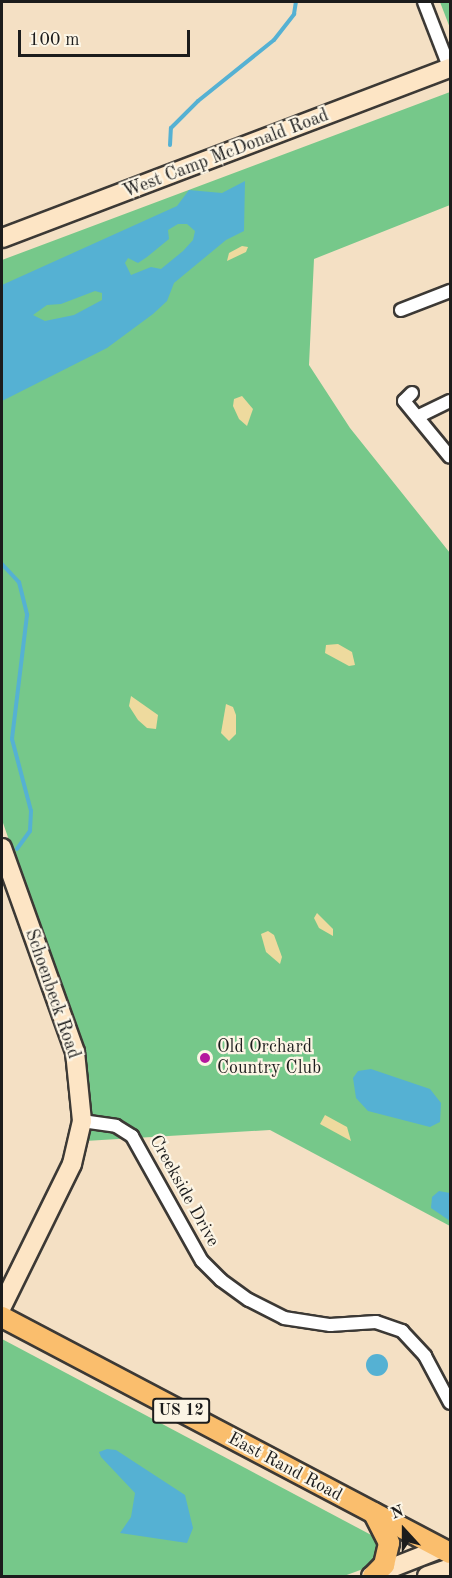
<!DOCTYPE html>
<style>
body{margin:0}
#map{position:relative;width:452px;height:1578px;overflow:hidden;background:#f4e0c4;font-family:"Old Standard TT",serif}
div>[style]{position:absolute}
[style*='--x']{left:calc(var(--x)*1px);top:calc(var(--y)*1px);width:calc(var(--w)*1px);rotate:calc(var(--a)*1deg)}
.green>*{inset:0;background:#76c88a}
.sand>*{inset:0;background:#eeda9e}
.water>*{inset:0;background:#55b1d3}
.round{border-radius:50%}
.stream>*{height:4px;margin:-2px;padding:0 2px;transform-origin:2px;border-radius:2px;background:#55b1d3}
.roads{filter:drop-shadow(2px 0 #3c3935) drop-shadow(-2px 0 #3c3935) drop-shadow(0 2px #3c3935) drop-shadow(0 -2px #3c3935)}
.street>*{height:12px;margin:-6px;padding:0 6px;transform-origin:6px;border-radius:6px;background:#fff}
.secondary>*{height:18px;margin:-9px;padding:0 9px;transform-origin:9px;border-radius:9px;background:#fde5c5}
.primary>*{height:20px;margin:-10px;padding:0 10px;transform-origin:10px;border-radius:10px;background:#fabe6d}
.dots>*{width:16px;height:16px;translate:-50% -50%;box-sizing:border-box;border:3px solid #fcf5e5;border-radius:50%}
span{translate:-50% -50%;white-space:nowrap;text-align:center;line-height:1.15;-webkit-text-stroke:4.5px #fcf5e5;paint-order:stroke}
.shield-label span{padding:2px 4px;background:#fcf5e5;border:2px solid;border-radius:4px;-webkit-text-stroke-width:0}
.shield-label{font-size:16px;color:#1c1c1c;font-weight:700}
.street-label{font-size:18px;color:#1c1c1c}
.poi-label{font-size:18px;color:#1c1c1c}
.left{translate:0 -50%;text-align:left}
.frame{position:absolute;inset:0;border:3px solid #1c1c1c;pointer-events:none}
.north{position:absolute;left:374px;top:1500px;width:60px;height:60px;-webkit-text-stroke:4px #fcf5e5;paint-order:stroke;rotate:339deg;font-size:16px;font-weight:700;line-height:24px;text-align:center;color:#1c1c1c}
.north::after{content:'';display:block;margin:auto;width:21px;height:27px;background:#1c1c1c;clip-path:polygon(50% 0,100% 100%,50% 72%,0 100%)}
.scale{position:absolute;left:18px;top:30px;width:172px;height:27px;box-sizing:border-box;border:3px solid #1c1c1c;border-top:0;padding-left:8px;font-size:18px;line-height:21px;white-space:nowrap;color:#1c1c1c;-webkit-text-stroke:4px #fcf5e5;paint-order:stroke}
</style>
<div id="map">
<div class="green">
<i style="clip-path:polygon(440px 2px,450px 2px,450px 28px)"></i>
<i style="clip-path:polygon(450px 92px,450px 205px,314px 259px,309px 365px,350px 428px,450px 553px,450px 1226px,270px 1130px,85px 1141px,88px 1069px,2px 820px,2px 260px)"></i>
<i style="clip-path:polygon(2px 1339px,375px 1537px,378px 1553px,374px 1565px,344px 1576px,2px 1576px)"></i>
</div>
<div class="sand">
<i style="clip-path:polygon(242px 246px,248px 247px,246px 252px,227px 261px,229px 253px)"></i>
<i style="clip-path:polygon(242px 396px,253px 409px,247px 426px,239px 419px,233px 406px,234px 399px)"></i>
<i style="clip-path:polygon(338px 644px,352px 652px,355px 665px,349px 666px,325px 653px,326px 645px)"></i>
<i style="clip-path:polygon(131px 696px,158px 715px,156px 729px,147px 728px,138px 720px,129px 706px)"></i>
<i style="clip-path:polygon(226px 704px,233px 707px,236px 715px,236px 734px,229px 741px,221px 733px)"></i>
<i style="clip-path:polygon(317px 913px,333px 929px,333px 936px,319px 928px,314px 918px)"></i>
<i style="clip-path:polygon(268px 931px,274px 935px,282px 957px,280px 964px,266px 952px,261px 934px)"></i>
<i style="clip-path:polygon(325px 1115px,347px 1127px,351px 1141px,320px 1124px)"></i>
</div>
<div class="water">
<i style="clip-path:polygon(evenodd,245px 181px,244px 231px,226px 240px,174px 283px,167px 301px,153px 314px,107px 348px,2px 401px,2px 285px,177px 206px,189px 190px,222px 193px,245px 181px,178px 224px,187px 224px,195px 231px,193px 240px,183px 251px,161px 269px,151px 267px,131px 275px,125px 263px,128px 258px,138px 263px,147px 257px,169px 239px,168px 230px,178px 224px,245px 181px,95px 291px,102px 293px,102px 300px,74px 315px,45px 321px,33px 315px,47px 305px,61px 304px,95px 291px)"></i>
<i style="clip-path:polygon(371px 1069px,430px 1089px,441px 1103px,440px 1122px,430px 1127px,368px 1111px,356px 1098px,353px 1078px,358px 1071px)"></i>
<i style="clip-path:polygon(439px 1191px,450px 1193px,450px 1221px,431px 1208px,432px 1197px)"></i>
<i class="round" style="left:366px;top:1354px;width:22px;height:22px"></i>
<i style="clip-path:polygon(107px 1449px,116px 1450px,185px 1495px,193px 1528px,187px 1543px,120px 1533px,131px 1517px,135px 1493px,101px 1457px,99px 1452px)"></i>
</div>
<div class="stream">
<i style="--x:170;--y:145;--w:17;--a:-87"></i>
<i style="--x:171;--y:128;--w:38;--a:-45"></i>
<i style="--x:198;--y:101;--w:97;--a:-38.8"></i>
<i style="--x:274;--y:40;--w:33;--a:-52"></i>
<i style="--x:294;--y:14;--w:12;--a:-81"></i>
<i style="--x:2;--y:564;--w:25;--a:47"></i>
<i style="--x:19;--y:582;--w:34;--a:76"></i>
<i style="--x:27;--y:615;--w:125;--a:96.9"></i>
<i style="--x:12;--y:739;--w:74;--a:75.2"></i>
<i style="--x:31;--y:811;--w:20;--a:93"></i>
<i style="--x:30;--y:831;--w:22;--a:126"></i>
</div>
<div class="roads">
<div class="street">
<i style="--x:424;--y:2;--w:72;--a:68.8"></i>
<i style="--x:401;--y:310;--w:53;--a:-21.2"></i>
<i style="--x:412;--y:393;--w:11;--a:135"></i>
<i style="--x:404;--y:401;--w:72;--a:50.6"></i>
<i style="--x:419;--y:416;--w:34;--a:-26"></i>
<i style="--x:82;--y:1121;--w:34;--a:8"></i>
<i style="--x:116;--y:1126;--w:19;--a:32"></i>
<i style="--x:132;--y:1136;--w:143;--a:60.8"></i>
<i style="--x:202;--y:1261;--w:27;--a:45"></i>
<i style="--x:221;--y:1280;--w:34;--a:36"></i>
<i style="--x:249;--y:1300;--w:39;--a:27"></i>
<i style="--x:284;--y:1318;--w:47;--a:8.7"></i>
<i style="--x:330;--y:1325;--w:46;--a:-3.7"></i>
<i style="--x:376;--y:1322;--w:28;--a:19"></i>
<i style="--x:402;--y:1331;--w:34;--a:47"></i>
<i style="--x:425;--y:1356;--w:53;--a:62"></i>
</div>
<div class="secondary">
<i style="--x:2;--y:238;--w:479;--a:-20.8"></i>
<i style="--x:2;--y:848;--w:217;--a:70.3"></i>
<i style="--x:75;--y:1052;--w:69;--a:84.2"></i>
<i style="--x:82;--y:1121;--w:44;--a:103.1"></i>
<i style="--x:72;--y:1164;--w:158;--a:116.2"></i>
<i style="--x:371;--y:1576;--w:76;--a:-21.5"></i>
<i style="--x:427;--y:1576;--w:24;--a:-19"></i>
</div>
<div class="primary">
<i style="--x:2;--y:1317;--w:506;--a:27.78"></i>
<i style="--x:373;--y:1576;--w:16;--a:-45"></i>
<i style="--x:384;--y:1565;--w:23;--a:-77"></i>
<i style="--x:389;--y:1543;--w:34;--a:-117"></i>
</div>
</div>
<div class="dots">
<i style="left:205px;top:1058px;background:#b5179e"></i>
</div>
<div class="shield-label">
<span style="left:181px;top:1411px">US 12</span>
</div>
<div class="street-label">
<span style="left:226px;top:154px;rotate:-21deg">West Camp McDonald Road</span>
<span style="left:52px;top:994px;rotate:71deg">Schoenbeck Road</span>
<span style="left:184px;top:1191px;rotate:61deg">Creekside Drive</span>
<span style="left:285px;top:1467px;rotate:28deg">East Rand Road</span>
</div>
<div class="poi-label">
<span class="left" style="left:217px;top:1058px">Old Orchard<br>Country Club</span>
</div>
<div class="frame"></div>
<div class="north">N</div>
<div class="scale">100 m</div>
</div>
